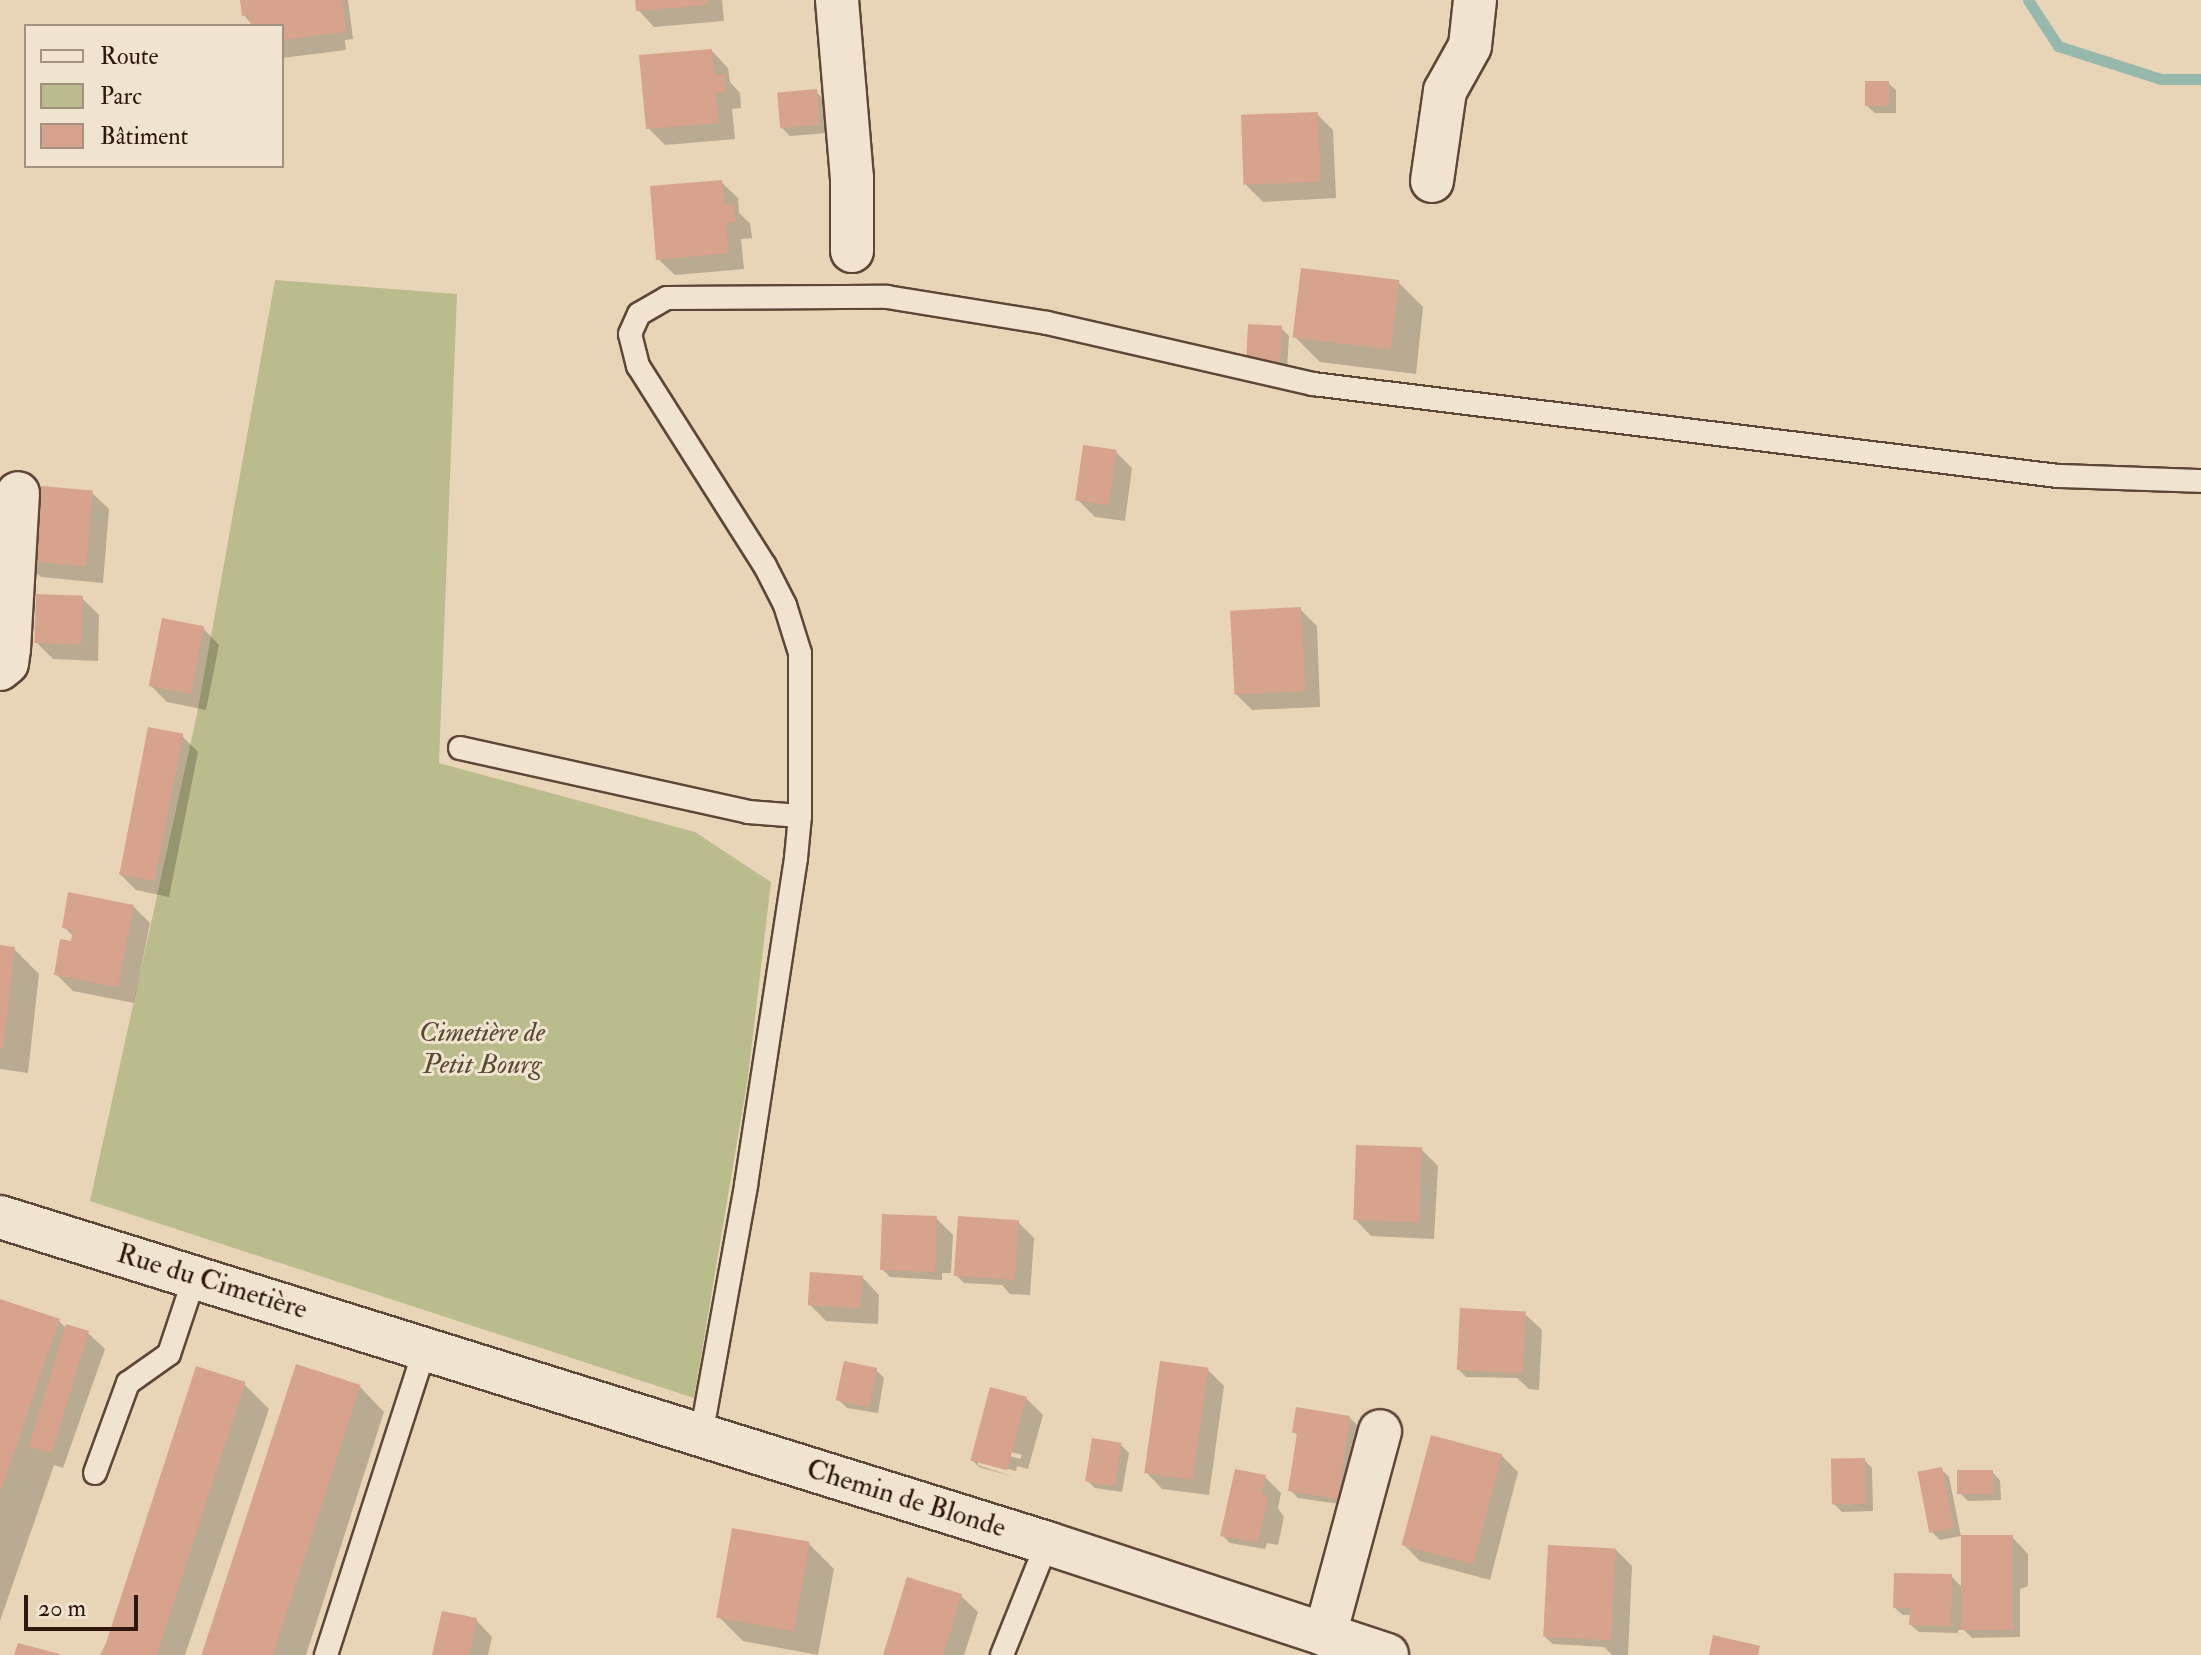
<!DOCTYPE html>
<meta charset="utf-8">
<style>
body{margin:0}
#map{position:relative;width:2201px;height:1655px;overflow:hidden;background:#e8d5b7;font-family:"IM FELL Double Pica",serif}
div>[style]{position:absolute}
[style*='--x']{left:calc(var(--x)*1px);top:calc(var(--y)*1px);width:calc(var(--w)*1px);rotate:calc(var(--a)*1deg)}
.green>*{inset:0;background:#babc8b}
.shadow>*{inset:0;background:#0003}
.stream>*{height:11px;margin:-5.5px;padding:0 5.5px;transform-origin:5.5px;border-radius:5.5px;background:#97b9ad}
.building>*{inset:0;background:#d8a38d;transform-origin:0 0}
.roads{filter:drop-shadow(2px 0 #5e4638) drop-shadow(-2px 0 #5e4638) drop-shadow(0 2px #5e4638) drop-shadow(0 -2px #5e4638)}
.lane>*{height:22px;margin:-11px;padding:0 11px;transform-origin:11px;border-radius:11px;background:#f0e4d0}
.street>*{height:42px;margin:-21px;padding:0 21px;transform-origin:21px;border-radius:21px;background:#f0e4d0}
span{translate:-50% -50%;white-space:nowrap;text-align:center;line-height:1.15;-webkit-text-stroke:6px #f0e4d0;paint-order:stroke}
.park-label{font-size:28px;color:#594933;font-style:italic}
.street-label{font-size:28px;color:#30170d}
.legend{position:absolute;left:24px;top:24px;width:260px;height:144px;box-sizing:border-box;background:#f0e4d0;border:2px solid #a39282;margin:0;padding:10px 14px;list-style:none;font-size:24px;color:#30170d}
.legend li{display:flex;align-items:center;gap:16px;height:40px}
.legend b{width:40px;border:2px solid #a39282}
.scale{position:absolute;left:24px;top:1595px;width:114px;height:36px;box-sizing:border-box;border:4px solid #30170d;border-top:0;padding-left:10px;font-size:24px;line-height:28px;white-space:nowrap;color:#30170d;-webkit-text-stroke:6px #f0e4d0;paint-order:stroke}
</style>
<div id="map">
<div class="green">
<i style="clip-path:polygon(275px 280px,457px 294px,439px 763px,695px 832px,771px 882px,748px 1077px,694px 1398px,90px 1201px,197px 714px)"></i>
</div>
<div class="shadow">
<i style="clip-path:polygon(242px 0,348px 0,353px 39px,345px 40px,346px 50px,282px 58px,282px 26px,253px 26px,244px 15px)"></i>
<i style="clip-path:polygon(637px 0,722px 0,724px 21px,654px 27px,638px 10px)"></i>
<i style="clip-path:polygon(712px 51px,728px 68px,730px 82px,740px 93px,741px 108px,732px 109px,735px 139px,665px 145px,648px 128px)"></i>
<i style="clip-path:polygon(1888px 83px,1896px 90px,1896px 113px,1875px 113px,1867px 106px)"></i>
<i style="clip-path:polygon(816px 92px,824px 99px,827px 133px,790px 136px,782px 128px)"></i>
<i style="clip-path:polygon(1317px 114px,1333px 130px,1336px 198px,1263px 202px,1246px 185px)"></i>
<i style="clip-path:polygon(721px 182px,738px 198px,739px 213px,750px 223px,752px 238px,741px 239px,744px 269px,675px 275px,658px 259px)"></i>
<i style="clip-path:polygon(1398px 282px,1423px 307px,1416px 374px,1320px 362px,1295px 337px)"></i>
<i style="clip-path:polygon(1281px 328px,1289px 336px,1287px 370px,1255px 368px)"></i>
<i style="clip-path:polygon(1116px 452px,1132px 468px,1125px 521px,1095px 517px,1078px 500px)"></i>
<i style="clip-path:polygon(92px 493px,109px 509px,103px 583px,41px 577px,24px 561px)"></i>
<i style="clip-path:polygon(82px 598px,99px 615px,98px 661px,53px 659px,36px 642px)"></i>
<i style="clip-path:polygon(1300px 609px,1317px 626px,1320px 707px,1252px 710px,1235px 693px)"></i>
<i style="clip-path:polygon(203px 628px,219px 645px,206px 710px,167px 702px,150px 685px)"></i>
<i style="clip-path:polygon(182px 736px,198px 752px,169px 897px,136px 890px,119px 873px)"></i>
<i style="clip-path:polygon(133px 906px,150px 923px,134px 1003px,73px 991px,56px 974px,74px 937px,64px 927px)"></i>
<i style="clip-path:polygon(0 947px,14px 949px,39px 974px,28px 1073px,0 1069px)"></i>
<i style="clip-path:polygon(1421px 1149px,1438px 1166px,1434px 1239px,1371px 1236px,1355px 1219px)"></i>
<i style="clip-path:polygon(936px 1218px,953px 1235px,951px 1273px,942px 1273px,942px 1280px,890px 1277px,882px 1269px)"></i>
<i style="clip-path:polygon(1018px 1222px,1034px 1238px,1030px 1295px,1010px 1294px,1002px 1285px,964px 1283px,956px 1275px)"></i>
<i style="clip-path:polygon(863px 1278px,879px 1295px,878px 1324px,826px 1321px,809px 1304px)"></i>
<i style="clip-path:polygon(0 1301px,59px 1321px,66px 1328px,88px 1333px,105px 1349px,63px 1468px,54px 1465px,0 1621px)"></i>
<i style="clip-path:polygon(1525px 1314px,1542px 1330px,1539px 1390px,1529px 1389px,1517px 1378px,1466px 1377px,1458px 1369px)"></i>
<i style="clip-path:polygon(876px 1370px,884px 1378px,878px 1413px,847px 1408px,839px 1400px)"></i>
<i style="clip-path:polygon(1208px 1370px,1224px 1386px,1209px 1495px,1162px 1489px,1146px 1472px)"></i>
<i style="clip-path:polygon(244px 1384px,269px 1409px,185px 1655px,100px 1655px)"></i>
<i style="clip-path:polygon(360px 1387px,384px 1412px,306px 1655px,203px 1655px)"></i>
<i style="clip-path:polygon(evenodd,1026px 1398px,1043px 1415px,1028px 1469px,1017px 1466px,1016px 1471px,978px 1461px,978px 1465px,1014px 1477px,979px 1467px,972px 1460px,1026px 1398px,993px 1447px,1022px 1455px,1020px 1459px,993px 1451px,993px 1447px)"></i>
<i style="clip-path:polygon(1349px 1417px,1366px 1434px,1346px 1505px,1298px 1498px,1290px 1490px,1298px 1436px,1294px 1432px)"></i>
<i style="clip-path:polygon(1121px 1445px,1129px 1453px,1122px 1492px,1095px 1488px,1087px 1480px)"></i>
<i style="clip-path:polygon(1502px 1456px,1518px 1472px,1490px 1580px,1420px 1561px,1404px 1545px)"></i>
<i style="clip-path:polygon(1864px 1460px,1872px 1468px,1873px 1511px,1842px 1512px,1834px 1504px)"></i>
<i style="clip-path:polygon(1941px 1469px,1949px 1477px,1961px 1536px,1940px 1540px,1932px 1532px)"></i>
<i style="clip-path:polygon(1992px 1472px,2000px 1480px,2001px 1500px,1968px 1501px,1960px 1493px)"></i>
<i style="clip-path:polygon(1265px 1477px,1281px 1493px,1278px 1508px,1284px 1517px,1278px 1545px,1267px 1543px,1265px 1549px,1230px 1543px,1222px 1535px)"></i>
<i style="clip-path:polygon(2012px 1537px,2028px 1554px,2028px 1586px,2020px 1589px,2020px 1637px,1972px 1638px,1964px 1630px,1958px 1630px,1958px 1633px,1919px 1632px,1911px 1625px,1912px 1615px,1903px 1615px,1895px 1608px,1951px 1576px,1963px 1588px)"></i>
<i style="clip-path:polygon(809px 1544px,834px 1569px,818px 1655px,743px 1641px,718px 1616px)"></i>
<i style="clip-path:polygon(1616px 1550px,1632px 1566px,1628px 1655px,1612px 1655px,1604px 1647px,1553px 1644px,1545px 1637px)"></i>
<i style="clip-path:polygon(961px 1596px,978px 1612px,964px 1655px,885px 1655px)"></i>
<i style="clip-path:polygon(476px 1620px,492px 1637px,488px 1655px,434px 1655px)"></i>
</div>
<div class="stream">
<i style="--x:2028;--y:0;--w:55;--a:56.9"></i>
<i style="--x:2058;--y:46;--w:108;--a:17.8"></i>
<i style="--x:2161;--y:79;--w:40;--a:0"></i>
</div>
<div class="building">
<i style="clip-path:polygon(240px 0,342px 0,346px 32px,282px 40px,282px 26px,251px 26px,249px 15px,242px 16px)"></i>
<i style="clip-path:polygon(635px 0,708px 0,708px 5px,636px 11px)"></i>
<i style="clip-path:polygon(712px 49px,715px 75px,725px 74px,726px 92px,716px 93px,719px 123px,646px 129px,639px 55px)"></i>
<i style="left:1865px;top:81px;width:24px;height:25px"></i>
<i style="left:817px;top:89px;width:36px;height:40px;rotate:85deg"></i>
<i style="left:1318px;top:112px;width:70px;height:77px;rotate:88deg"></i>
<i style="clip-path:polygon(722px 180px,725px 205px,734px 205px,736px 222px,726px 223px,729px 253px,656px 260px,650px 186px)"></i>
<i style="left:1301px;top:268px;width:99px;height:70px;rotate:7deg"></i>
<i style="left:1248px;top:324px;width:34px;height:37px;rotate:3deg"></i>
<i style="left:1083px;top:445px;width:34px;height:56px;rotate:8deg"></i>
<i style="left:29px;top:485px;width:64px;height:76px;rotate:5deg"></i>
<i style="left:36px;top:594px;width:47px;height:49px;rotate:2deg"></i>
<i style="left:1301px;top:607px;width:84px;height:71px;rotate:87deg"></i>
<i style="left:162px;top:618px;width:43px;height:69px;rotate:11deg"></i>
<i style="left:148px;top:727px;width:36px;height:150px;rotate:11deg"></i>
<i style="clip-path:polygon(68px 892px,134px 905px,118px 987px,54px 975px,60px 939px,71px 941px,73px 930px,62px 928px)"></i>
<i style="clip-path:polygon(0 945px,15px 947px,3px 1049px,0 1048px)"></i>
<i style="left:1356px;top:1145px;width:66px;height:75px;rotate:2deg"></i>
<i style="left:882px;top:1214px;width:55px;height:56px;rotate:2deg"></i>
<i style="left:958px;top:1216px;width:61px;height:60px;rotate:4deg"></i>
<i style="left:810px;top:1272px;width:53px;height:33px;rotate:4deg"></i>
<i style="clip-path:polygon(0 1299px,60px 1319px,0 1493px)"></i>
<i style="left:1460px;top:1308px;width:66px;height:62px;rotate:3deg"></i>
<i style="left:66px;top:1324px;width:24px;height:128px;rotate:17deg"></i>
<i style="left:844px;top:1361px;width:34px;height:40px;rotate:12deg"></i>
<i style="left:1160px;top:1361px;width:49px;height:113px;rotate:8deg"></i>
<i style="left:296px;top:1364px;width:68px;height:306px;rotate:18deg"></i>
<i style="left:196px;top:1366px;width:52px;height:305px;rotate:18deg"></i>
<i style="left:990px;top:1387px;width:38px;height:76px;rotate:15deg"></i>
<i style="clip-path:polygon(1296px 1407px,1350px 1416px,1338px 1499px,1288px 1491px,1297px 1433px,1292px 1433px)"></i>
<i style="left:1431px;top:1435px;width:74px;height:114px;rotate:15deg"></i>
<i style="left:1092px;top:1438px;width:30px;height:44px;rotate:9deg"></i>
<i style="left:1865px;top:1458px;width:46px;height:34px;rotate:89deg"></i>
<i style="left:1942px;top:1467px;width:62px;height:25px;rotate:79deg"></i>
<i style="clip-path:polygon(1235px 1469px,1266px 1475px,1262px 1490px,1268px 1499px,1258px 1542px,1220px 1536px)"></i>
<i style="left:1957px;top:1470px;width:36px;height:24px"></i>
<i style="left:732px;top:1528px;width:79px;height:91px;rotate:10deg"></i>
<i style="left:2013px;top:1535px;width:95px;height:52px;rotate:90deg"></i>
<i style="left:1548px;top:1545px;width:68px;height:92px;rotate:3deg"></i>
<i style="clip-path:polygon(1894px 1573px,1952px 1574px,1951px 1626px,1909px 1625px,1910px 1608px,1893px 1608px)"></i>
<i style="clip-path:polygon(907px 1577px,962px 1594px,943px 1655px,883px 1655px)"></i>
<i style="clip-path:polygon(442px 1611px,477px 1618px,469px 1655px,432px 1655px)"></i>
<i style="clip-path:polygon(1713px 1635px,1760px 1646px,1758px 1655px,1709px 1655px)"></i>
<i style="clip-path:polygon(18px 1643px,60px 1654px,60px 1655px,14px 1655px)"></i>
</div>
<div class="roads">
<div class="lane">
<i style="--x:460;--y:748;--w:295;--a:12.5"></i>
<i style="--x:748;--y:812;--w:52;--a:4.4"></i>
<i style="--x:701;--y:1436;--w:255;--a:-79.8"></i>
<i style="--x:746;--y:1185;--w:331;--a:-81.3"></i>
<i style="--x:796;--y:858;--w:42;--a:-84.6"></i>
<i style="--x:800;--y:816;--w:163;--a:-90"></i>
<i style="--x:800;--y:653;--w:50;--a:-107.4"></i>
<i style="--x:785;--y:605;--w:44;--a:-117.1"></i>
<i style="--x:765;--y:566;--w:237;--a:-122.4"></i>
<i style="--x:638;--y:366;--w:33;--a:-104"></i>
<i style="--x:630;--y:334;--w:22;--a:-66"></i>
<i style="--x:639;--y:314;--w:32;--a:-30"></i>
<i style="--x:667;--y:298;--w:220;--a:-0.3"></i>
<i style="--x:887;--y:297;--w:162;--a:9.2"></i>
<i style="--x:1047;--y:323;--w:273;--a:12.9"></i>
<i style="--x:1313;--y:384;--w:751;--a:7.04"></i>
<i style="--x:2058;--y:476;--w:143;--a:2"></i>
<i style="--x:95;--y:1473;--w:96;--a:-69.9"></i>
<i style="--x:128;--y:1383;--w:50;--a:-35.3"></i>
<i style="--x:169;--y:1354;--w:82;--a:-71.6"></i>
<i style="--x:326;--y:1655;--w:323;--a:-72.1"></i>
<i style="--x:1002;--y:1655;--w:121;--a:-68.1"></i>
</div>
<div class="street">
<i style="--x:837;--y:0;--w:179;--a:85.2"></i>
<i style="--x:852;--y:178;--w:73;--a:90"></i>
<i style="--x:1432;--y:181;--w:91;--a:-81.8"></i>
<i style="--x:1445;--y:91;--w:51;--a:-60.9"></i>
<i style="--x:1470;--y:46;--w:46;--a:-83.8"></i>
<i style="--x:0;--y:669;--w:9;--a:-41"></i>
<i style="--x:7;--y:663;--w:14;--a:-82"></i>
<i style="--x:9;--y:649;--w:156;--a:-86.7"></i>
<i style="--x:0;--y:1217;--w:1097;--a:17.29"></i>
<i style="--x:1047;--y:1543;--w:358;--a:18.2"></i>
<i style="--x:1325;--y:1635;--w:211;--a:-74.9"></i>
</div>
</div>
<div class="park-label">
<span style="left:482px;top:1049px">Cimetière de<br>Petit Bourg</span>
</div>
<div class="street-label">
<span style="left:212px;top:1282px;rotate:17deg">Rue du Cimetière</span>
<span style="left:906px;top:1499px;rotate:17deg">Chemin de Blonde</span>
</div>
<ul class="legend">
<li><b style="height:10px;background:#f0e4d0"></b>Route</li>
<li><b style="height:22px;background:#babc8b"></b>Parc</li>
<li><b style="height:22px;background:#d8a38d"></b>Bâtiment</li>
</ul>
<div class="scale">20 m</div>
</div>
